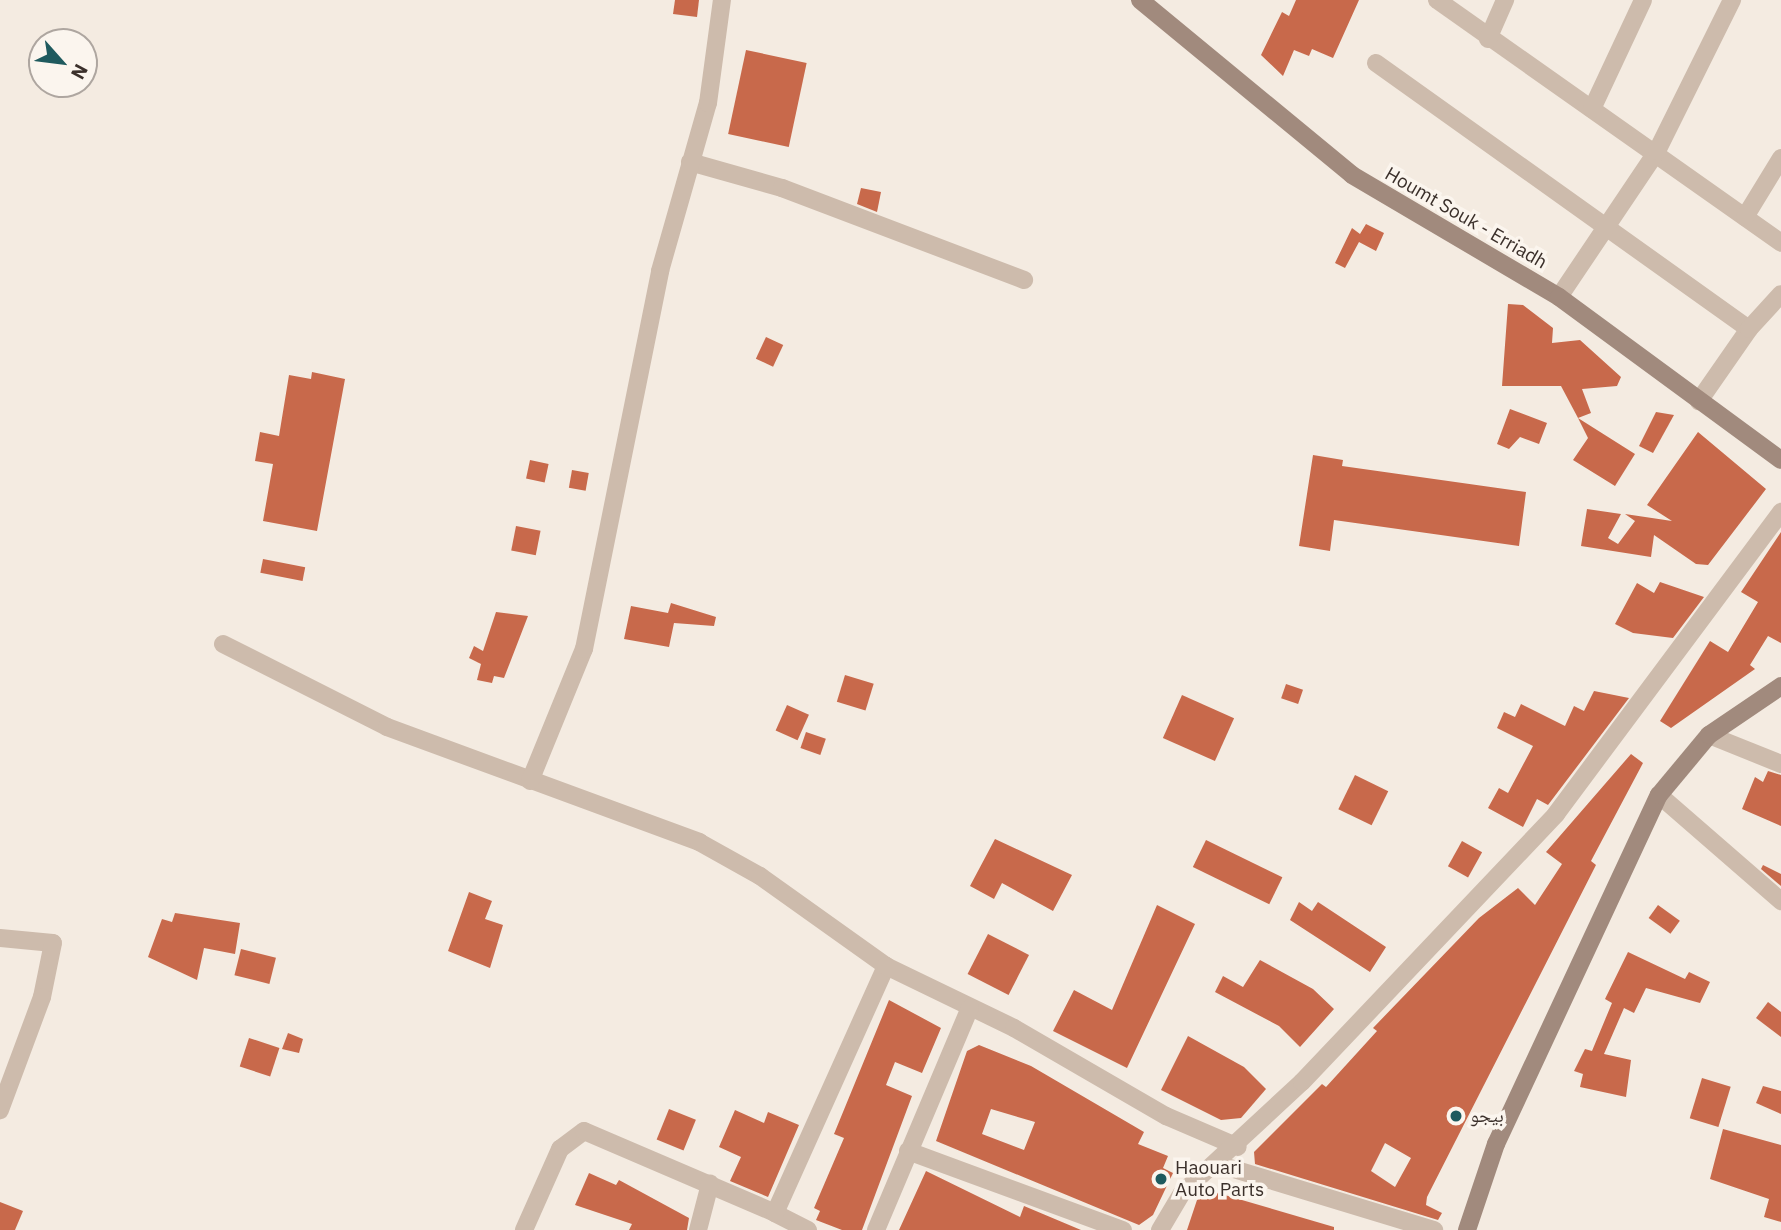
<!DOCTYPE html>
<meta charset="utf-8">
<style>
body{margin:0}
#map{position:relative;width:1781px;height:1230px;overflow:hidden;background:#f4ebe1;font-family:"IBM Plex Sans","Noto Naskh Arabic",sans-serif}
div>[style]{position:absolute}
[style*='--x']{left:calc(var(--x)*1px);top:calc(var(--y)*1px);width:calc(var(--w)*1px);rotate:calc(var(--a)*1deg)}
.building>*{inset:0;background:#c8694b;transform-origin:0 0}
.street>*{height:18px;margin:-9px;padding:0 9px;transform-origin:9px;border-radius:9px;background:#cdbbac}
.secondary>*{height:18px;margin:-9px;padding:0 9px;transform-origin:9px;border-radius:9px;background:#a18a7d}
.dots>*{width:19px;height:19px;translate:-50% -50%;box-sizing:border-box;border:4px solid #fbf5ee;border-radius:50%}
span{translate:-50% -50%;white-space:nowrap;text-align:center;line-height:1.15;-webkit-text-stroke:7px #fbf5ee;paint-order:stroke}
.street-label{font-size:19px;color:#3b302b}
.poi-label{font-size:19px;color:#3b302b}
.left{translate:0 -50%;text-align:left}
.north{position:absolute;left:28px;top:28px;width:70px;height:70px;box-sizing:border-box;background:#fbf5ee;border:2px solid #aea6a0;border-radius:50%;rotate:118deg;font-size:19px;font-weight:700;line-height:28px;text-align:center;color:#3b302b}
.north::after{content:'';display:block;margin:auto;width:24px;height:32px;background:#1f5a5e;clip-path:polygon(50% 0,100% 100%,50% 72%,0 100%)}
</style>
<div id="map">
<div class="building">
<i style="clip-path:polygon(675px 0,699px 0,697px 17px,673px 14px)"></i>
<i style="clip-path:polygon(1296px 0,1359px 0,1333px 58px,1312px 49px,1309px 56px,1294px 50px,1283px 76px,1261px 55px,1282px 12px,1289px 16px)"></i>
<i style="left:746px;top:50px;width:62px;height:86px;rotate:12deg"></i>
<i style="clip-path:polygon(861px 188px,881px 192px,877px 212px,857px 204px)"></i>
<i style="clip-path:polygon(1366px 224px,1384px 233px,1376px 251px,1359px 242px,1345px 268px,1335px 263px,1352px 228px,1360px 234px)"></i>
<i style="clip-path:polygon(1508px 304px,1523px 305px,1553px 328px,1552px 343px,1580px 340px,1621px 377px,1617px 386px,1582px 389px,1591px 413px,1578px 418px,1561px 386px,1502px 386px)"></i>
<i style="left:766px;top:337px;width:19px;height:24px;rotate:25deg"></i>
<i style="clip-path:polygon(312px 372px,345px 379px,317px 531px,263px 521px,273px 464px,255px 461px,260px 432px,279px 436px,289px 375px,311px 379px)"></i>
<i style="clip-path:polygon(1510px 409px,1547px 423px,1539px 444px,1520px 437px,1509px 449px,1497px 444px)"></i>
<i style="clip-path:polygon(1656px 412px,1674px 415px,1653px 453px,1639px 446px)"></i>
<i style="clip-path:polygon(1578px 418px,1635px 454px,1615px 486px,1573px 460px,1588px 438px)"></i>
<i style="clip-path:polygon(1698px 432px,1766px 489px,1708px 565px,1696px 564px,1654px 535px,1651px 557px,1581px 546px,1587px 509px,1621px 514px,1608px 538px,1618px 544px,1635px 521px,1625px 514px,1672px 521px,1647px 505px)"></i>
<i style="clip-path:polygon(1313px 455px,1343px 460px,1342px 466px,1526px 492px,1519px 546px,1334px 520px,1330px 551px,1299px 546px)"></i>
<i style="left:530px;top:460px;width:19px;height:19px;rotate:12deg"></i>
<i style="left:572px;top:470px;width:17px;height:18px;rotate:10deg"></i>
<i style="left:516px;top:526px;width:25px;height:25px;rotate:11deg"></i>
<i style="clip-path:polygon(1781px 532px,1781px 643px,1768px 636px,1750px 665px,1755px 669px,1671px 728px,1660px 721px,1710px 641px,1728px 652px,1758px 602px,1741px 592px)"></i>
<i style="left:263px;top:559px;width:43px;height:14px;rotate:11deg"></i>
<i style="clip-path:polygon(1660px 582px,1704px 597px,1673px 638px,1633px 633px,1615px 624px,1637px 583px,1654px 593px)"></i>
<i style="clip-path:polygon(671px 603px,716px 617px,714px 626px,674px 623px,669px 647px,624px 639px,631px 606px,668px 613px)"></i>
<i style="clip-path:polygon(496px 612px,528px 616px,504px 678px,494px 676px,492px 683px,477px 680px,481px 664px,469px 658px,474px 646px,483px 651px)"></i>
<i style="left:845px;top:675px;width:30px;height:28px;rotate:17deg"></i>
<i style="left:1286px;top:684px;width:18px;height:15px;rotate:19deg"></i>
<i style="clip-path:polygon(1594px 691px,1629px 698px,1548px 805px,1537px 799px,1523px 827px,1488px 808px,1499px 788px,1508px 793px,1533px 746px,1497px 728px,1504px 712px,1515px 717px,1521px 704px,1565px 726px,1574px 706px,1584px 711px)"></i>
<i style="left:1182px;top:695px;width:57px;height:47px;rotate:24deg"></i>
<i style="left:787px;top:705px;width:24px;height:28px;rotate:24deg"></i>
<i style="left:806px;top:732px;width:21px;height:17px;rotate:19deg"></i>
<i style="clip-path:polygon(evenodd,1631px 754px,1643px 763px,1591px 861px,1596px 865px,1427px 1197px,1426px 1205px,1442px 1213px,1438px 1220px,1255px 1164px,1254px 1152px,1322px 1084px,1326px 1087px,1377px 1031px,1373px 1028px,1479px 918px,1518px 888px,1535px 905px,1562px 864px,1546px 852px,1631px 754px,1385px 1143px,1411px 1158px,1395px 1187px,1371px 1171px,1385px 1143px)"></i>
<i style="clip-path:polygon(1768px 771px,1781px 775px,1781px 826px,1742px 809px,1755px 777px,1763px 782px)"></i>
<i style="left:1355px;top:775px;width:37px;height:38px;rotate:26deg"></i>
<i style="clip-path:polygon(995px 839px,1072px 875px,1053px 911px,1002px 883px,994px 899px,970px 886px)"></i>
<i style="left:1206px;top:840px;width:85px;height:30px;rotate:26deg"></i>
<i style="left:1462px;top:841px;width:23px;height:29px;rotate:29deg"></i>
<i style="clip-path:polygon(1763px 865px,1781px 874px,1781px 886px,1761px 869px)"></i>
<i style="clip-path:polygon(469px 892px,492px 901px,485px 919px,503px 925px,490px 968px,448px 951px)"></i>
<i style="clip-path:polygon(1299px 902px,1312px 911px,1318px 902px,1386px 947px,1370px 972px,1290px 920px)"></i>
<i style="clip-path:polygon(1157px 905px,1195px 924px,1127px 1068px,1053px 1031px,1074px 990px,1112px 1010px)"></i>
<i style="left:1658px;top:905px;width:27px;height:16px;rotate:36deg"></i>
<i style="clip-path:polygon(175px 913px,240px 923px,235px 954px,204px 948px,197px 980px,148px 957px,162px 919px,172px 922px)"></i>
<i style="left:988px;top:934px;width:46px;height:45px;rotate:27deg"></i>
<i style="left:241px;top:949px;width:36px;height:27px;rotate:14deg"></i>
<i style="clip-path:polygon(1628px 952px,1685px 979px,1689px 972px,1710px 982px,1700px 1003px,1646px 988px,1634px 1013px,1624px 1008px,1604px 1054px,1631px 1060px,1626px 1097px,1580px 1087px,1583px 1074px,1574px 1071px,1585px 1049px,1592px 1051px,1612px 1003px,1605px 999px)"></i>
<i style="clip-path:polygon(1260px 960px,1313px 989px,1334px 1009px,1300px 1047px,1279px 1026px,1215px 992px,1223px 976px,1243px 987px)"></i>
<i style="clip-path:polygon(889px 1000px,941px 1028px,922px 1073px,895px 1062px,886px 1085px,912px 1096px,862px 1230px,842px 1230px,816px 1220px,820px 1211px,814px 1208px,844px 1138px,834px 1134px)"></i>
<i style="clip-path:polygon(1768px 1002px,1781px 1012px,1781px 1037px,1756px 1018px)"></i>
<i style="clip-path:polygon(288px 1033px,303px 1039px,299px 1053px,282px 1049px)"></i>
<i style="clip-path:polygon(1188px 1036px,1244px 1067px,1266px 1089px,1241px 1118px,1221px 1120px,1161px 1090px)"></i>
<i style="left:249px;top:1038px;width:32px;height:30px;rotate:18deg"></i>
<i style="clip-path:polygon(evenodd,979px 1045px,1031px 1066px,1144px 1132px,1138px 1144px,1168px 1156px,1163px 1168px,1173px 1173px,1153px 1215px,1139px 1225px,936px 1141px,967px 1051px,979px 1045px,991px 1109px,1035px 1122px,1024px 1150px,982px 1134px,991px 1109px)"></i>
<i style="left:1702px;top:1078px;width:30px;height:42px;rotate:17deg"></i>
<i style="clip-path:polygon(1763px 1086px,1781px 1091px,1781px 1114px,1756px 1103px)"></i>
<i style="left:669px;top:1109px;width:29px;height:33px;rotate:22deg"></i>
<i style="clip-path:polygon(735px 1110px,764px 1123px,768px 1112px,799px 1125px,768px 1197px,730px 1181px,741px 1157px,719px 1147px)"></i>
<i style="clip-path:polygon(1723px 1129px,1781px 1145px,1781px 1222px,1764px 1217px,1769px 1199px,1710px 1179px)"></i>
<i style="clip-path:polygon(926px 1171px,1020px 1217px,1024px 1206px,1081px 1230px,899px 1230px)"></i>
<i style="clip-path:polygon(589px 1173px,616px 1185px,619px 1180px,689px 1218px,687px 1230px,629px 1230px,632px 1224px,575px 1205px)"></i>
<i style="clip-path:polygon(1211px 1191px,1334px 1227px,1334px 1230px,1187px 1230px,1197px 1200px)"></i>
<i style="clip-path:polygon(0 1202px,23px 1211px,15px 1230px,0 1230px)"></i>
</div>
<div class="street">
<i style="--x:1437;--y:0;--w:421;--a:35.2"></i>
<i style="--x:1488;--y:39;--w:43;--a:-66.4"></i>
<i style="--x:1376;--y:63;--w:458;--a:35.5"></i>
<i style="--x:1749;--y:329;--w:88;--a:124.8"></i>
<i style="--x:1592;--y:109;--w:120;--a:-64.9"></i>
<i style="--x:690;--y:162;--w:96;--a:15.8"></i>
<i style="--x:782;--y:188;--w:259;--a:20.8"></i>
<i style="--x:1745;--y:217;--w:69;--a:-58.6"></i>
<i style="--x:1559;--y:297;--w:176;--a:-56.1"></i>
<i style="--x:1657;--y:151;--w:169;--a:-63.6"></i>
<i style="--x:1749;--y:329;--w:47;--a:-47.6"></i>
<i style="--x:223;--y:644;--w:184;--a:26.8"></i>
<i style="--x:387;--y:727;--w:333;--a:20.2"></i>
<i style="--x:699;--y:842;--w:70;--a:29.1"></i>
<i style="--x:760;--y:876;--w:155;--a:35.5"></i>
<i style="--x:1709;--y:735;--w:78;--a:21.9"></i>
<i style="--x:530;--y:781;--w:143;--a:-67.8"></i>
<i style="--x:584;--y:649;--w:386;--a:-78.6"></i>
<i style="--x:660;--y:271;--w:175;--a:-74.1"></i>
<i style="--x:708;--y:103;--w:104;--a:-82.3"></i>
<i style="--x:1659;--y:795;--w:162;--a:41"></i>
<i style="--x:0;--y:938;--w:53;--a:5.4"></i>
<i style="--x:53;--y:943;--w:55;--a:101.5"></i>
<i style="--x:42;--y:997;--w:121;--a:110.4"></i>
<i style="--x:908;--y:1151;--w:229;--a:20.2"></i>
<i style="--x:1217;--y:1164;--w:227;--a:16.9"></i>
<i style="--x:524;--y:1230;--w:89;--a:-66"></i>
<i style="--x:560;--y:1149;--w:30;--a:-37"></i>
<i style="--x:584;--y:1131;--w:208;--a:23.2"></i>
<i style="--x:698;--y:1230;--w:48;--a:-75.4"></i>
<i style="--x:808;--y:1230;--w:37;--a:-153"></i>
<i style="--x:775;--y:1213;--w:271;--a:-65.8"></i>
<i style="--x:886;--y:966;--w:142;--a:25.8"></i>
<i style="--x:1014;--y:1028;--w:176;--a:30.1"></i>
<i style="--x:1166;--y:1116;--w:78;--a:23.3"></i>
<i style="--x:876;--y:1230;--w:241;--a:-67.1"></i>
<i style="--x:1160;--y:1230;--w:43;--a:-59.3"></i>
<i style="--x:1182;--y:1193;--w:163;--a:-42.8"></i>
<i style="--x:1302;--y:1082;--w:369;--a:-46.5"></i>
<i style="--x:1556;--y:814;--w:377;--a:-53.3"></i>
</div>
<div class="secondary">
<i style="--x:1140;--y:0;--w:275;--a:39.5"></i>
<i style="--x:1352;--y:175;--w:240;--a:30.5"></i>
<i style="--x:1559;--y:297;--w:275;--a:36.3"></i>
<i style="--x:1467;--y:1230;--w:91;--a:-71.4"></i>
<i style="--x:1496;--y:1144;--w:385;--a:-65"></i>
<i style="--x:1659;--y:795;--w:78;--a:-50.2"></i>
<i style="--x:1709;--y:735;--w:87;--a:-34.2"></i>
</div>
<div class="dots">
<i style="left:1456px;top:1116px;background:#1f5a5e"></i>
<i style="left:1161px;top:1179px;background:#1f5a5e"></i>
</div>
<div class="street-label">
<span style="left:1466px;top:218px;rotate:30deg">Houmt Souk - Erriadh</span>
</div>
<div class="poi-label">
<span class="left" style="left:1470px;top:1116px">بيجو</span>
<span class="left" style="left:1175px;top:1179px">Haouari<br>Auto Parts</span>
</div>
<div class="north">N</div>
</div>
